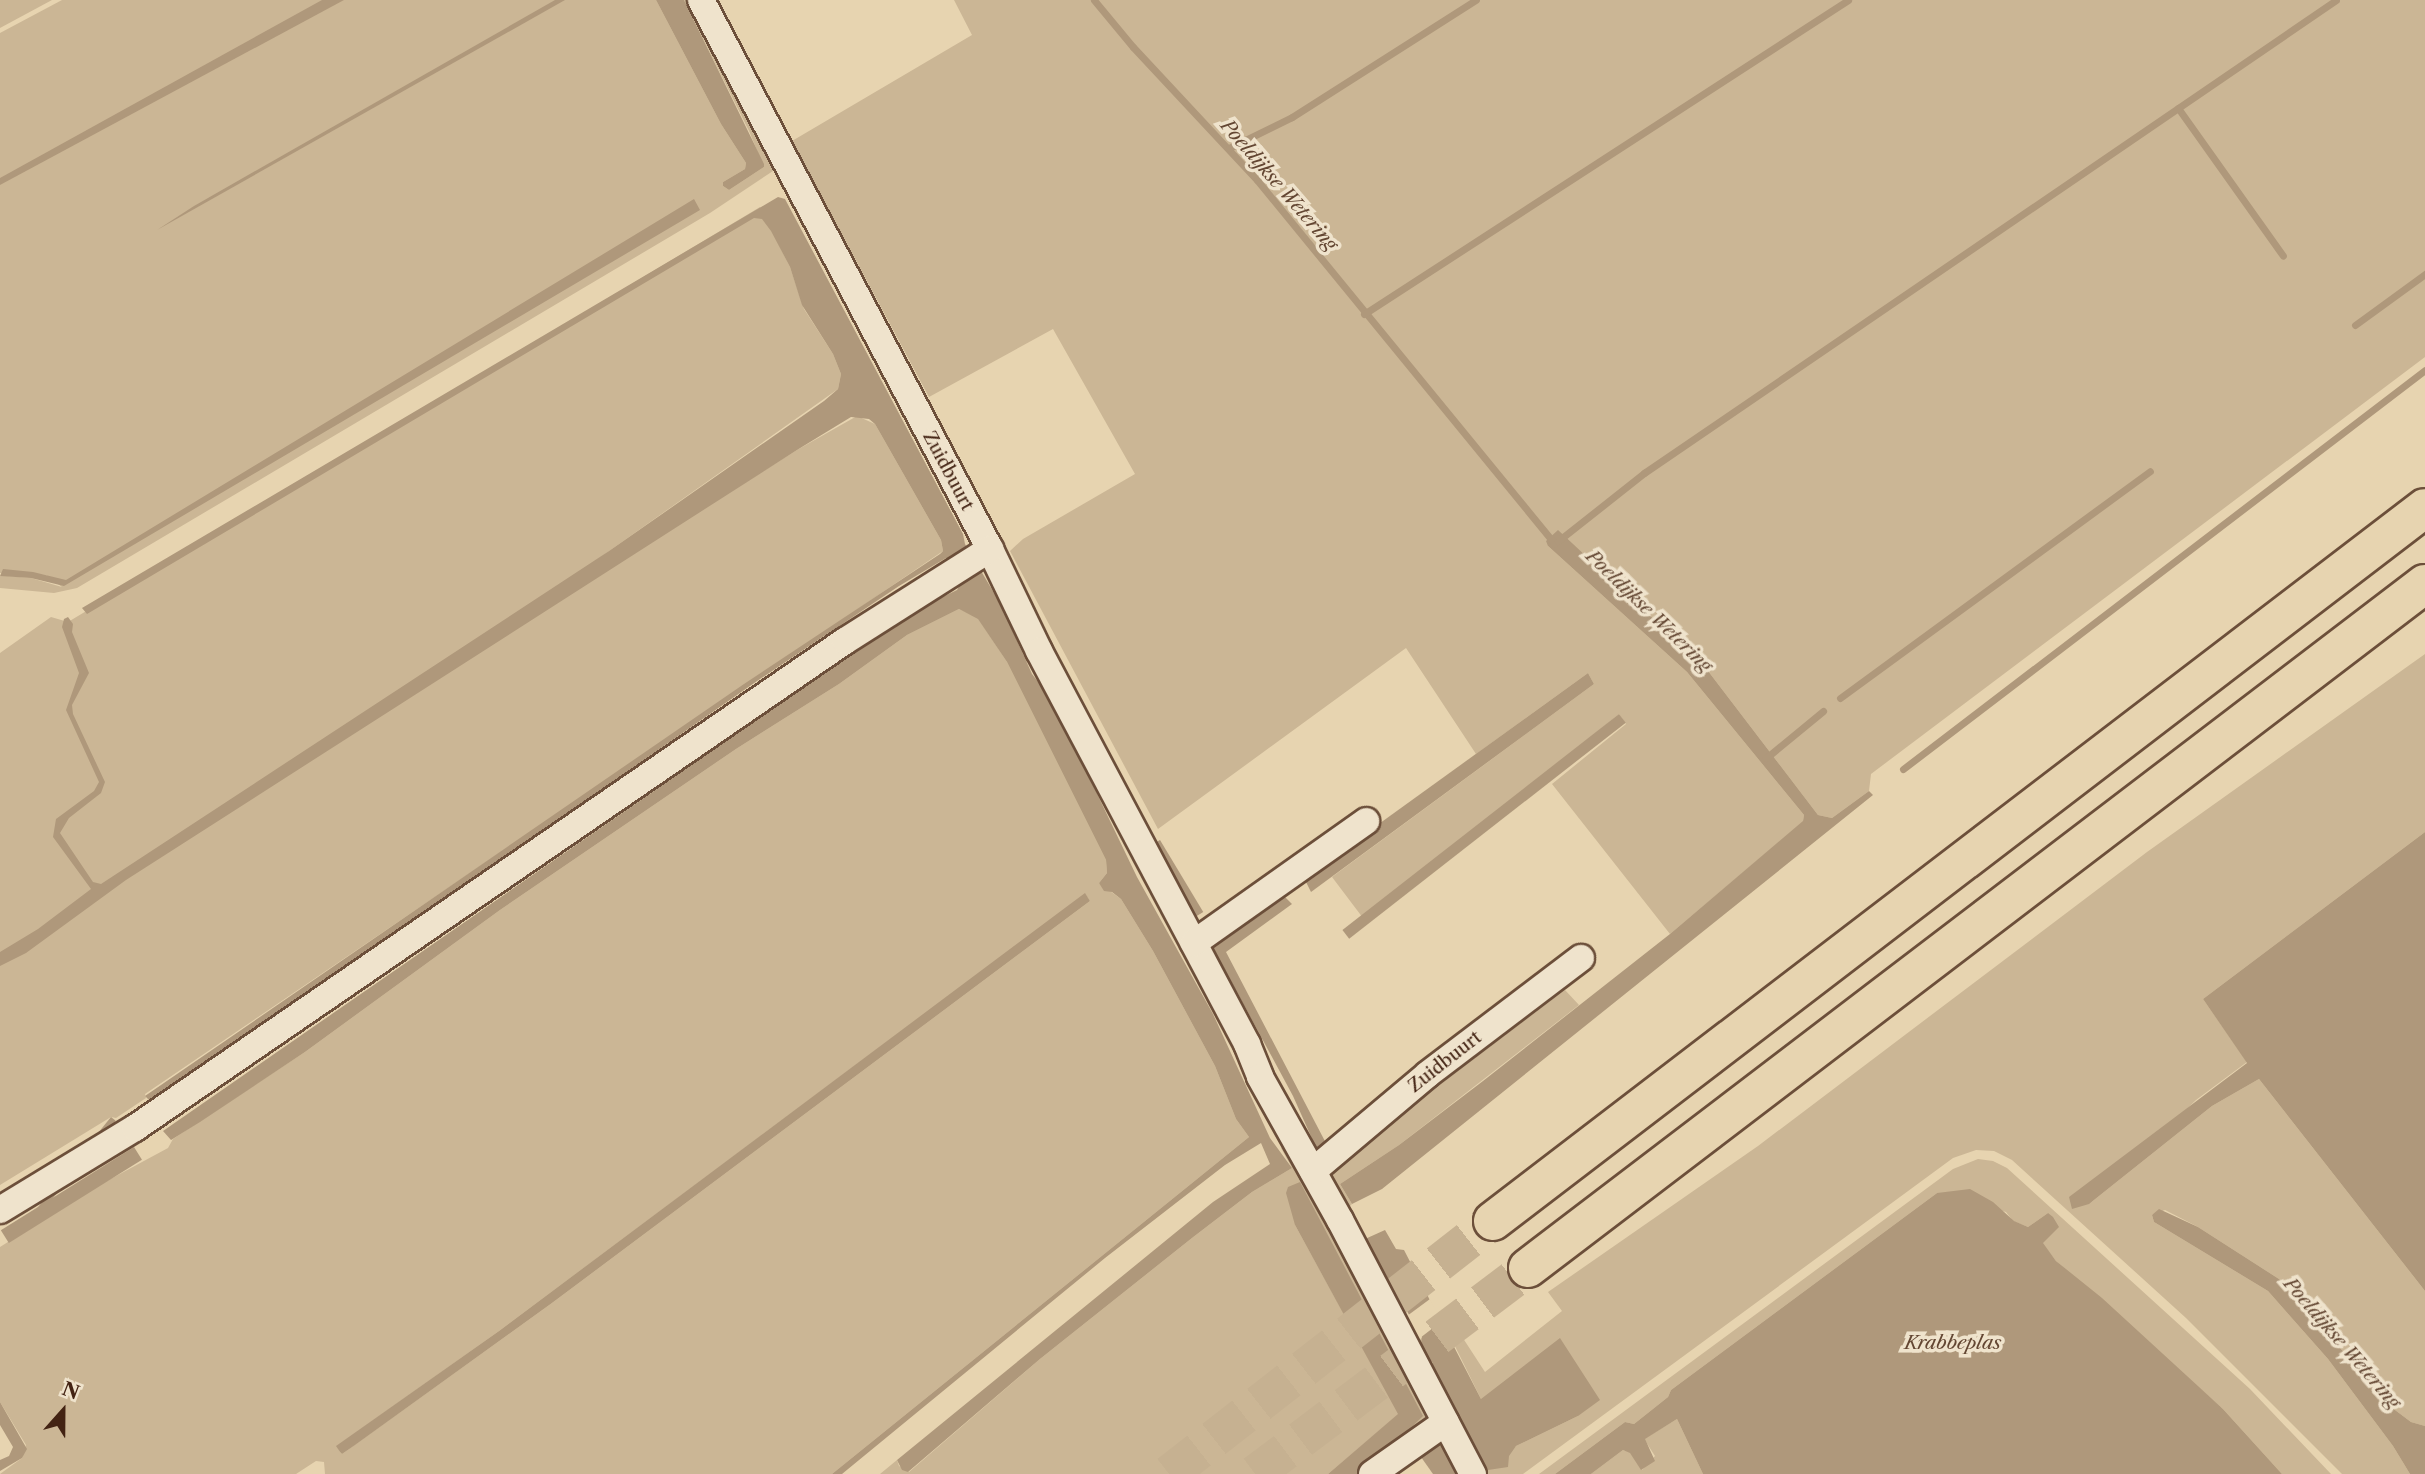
<!DOCTYPE html>
<style>
body{margin:0}
#map{position:relative;width:2425px;height:1474px;overflow:hidden;background:#e7d4b0;font-family:"Libre Caslon Text",serif}
div>[style]{position:absolute}
[style*='--x']{left:calc(var(--x)*1px);top:calc(var(--y)*1px);width:calc(var(--w)*1px);rotate:calc(var(--a)*1deg)}
.green>*{inset:0;background:#cbb695}
.water>*{inset:0;background:#af987b;transform-origin:0 0}
.pier>*{inset:0;background:#e7d4b0}
.stream>*{height:7px;margin:-3.5px;padding:0 3.5px;transform-origin:3.5px;border-radius:3.5px;background:#af987b}
.motorway-tunnel>*{height:38px;margin-top:-19px;transform-origin:0;background:repeating-linear-gradient(90deg,#c6b191 0 38px,transparent 0 57px)}
.roads{filter:drop-shadow(2px 0 #6c4f3a) drop-shadow(-2px 0 #6c4f3a) drop-shadow(0 2px #6c4f3a) drop-shadow(0 -2px #6c4f3a)}
.minor>*{height:26px;margin:-13px;padding:0 13px;transform-origin:13px;border-radius:13px;background:#efe3cc}
.motorway>*{height:38px;margin:-19px;padding:0 19px;transform-origin:19px;border-radius:19px;background:#e7d4b0}
span{translate:-50% -50%;white-space:nowrap;text-align:center;line-height:1.15;-webkit-text-stroke:7px #efe3cc;paint-order:stroke}
.street-label{font-size:18px;color:#432313}
.water-label{font-size:19px;color:#634632;font-style:italic}
.north{position:absolute;left:28px;top:1376px;width:70px;height:70px;-webkit-text-stroke:5px #efe3cc;paint-order:stroke;rotate:21deg;font-size:19px;font-weight:700;line-height:28px;text-align:center;color:#432313}
.north::after{content:'';display:block;margin:auto;width:24px;height:32px;background:#432313;clip-path:polygon(50% 0,100% 100%,50% 72%,0 100%)}
</style>
<div id="map">
<div class="green">
<i style="clip-path:polygon(0 0,52px 0,0 28px)"></i>
<i style="clip-path:polygon(62px 0,656px 0,721px 124px,746px 163px,745px 169px,723px 182px,723px 186px,729px 190px,764px 167px,749px 131px,684px 0,691px 0,773px 171px,710px 213px,77px 588px,54px 593px,0 588px,0 576px,7px 576px,31px 578px,62px 587px,46px 575px,0 573px,0 33px)"></i>
<i style="clip-path:polygon(954px 0,2425px 0,2425px 357px,1871px 774px,1869px 791px,1832px 818px,1818px 815px,1705px 667px,1558px 531px,1548px 546px,1687px 672px,1804px 815px,1803px 822px,1670px 934px,1552px 784px,1626px 724px,1619px 714px,1366px 922px,1332px 877px,1594px 684px,1588px 673px,1476px 754px,1406px 648px,1158px 829px,1010px 551px,1023px 539px,1135px 474px,1053px 329px,929px 397px,792px 141px,972px 35px)"></i>
<i style="clip-path:polygon(760px 207px,790px 267px,804px 309px,833px 354px,841px 374px,838px 389px,595px 561px,591px 579px,797px 450px,857px 416px,875px 424px,941px 540px,943px 551px,145px 1094px,146px 1098px,116px 1118px,111px 1117px,0 1185px,0 653px,51px 617px,68px 622px)"></i>
<i style="clip-path:polygon(evenodd,959px 609px,978px 618px,1007px 662px,1106px 860px,1107px 873px,1099px 883px,1121px 899px,1153px 951px,1215px 1066px,1236px 1119px,1249px 1137px,832px 1474px,325px 1474px,324px 1462px,316px 1461px,296px 1474px,0 1474px,22px 1458px,26px 1445px,0 1402px,0 1247px,92px 1189px,168px 1148px,173px 1139px,305px 1052px,500px 910px,736px 749px,839px 684px,907px 635px,959px 609px,1085px 894px,1090px 901px,552px 1303px,342px 1454px,340px 1452px,337px 1446px,499px 1331px,1085px 894px)"></i>
<i style="clip-path:polygon(2425px 654px,2425px 832px,2203px 999px,2247px 1062px,2196px 1100px,2089px 1204px,2212px 1106px,2259px 1079px,2425px 1291px,2425px 1426px,2411px 1422px,2395px 1410px,2279px 1279px,2198px 1227px,2165px 1210px,2152px 1215px,2154px 1222px,2268px 1291px,2328px 1359px,2393px 1446px,2410px 1474px,2342px 1474px,2186px 1318px,2012px 1160px,1994px 1151px,1976px 1150px,1953px 1158px,1523px 1474px,1484px 1474px,1417px 1344px,1422px 1337px,1422px 1345px,1488px 1470px,1516px 1446px,1578px 1416px,1481px 1399px,1449px 1334px,1441px 1325px,1449px 1324px,1457px 1329px,1485px 1372px,1562px 1311px,1548px 1292px,1758px 1146px,2147px 852px)"></i>
<i style="clip-path:polygon(1565px 990px,1579px 1005px,1399px 1145px,1340px 1184px,1352px 1204px,1346px 1210px,1323px 1172px)"></i>
<i style="clip-path:polygon(1289px 1144px,1429px 1418px,1386px 1452px,1422px 1416px,1299px 1182px,1295px 1225px,1399px 1414px,1328px 1474px,880px 1474px,897px 1460px,899px 1466px,909px 1472px,1040px 1359px,1192px 1238px,1252px 1192px,1292px 1168px,1281px 1148px)"></i>
<i style="clip-path:polygon(1978px 1159px,1993px 1161px,2007px 1168px,2250px 1389px,2331px 1474px,2282px 1474px,2223px 1409px,2056px 1261px,2042px 1243px,2046px 1239px,2048px 1213px,2028px 1227px,2013px 1221px,2006px 1212px,1937px 1193px,1671px 1390px,1668px 1397px,1634px 1424px,1625px 1422px,1555px 1474px,1539px 1474px,1953px 1169px)"></i>
<i style="clip-path:polygon(1677px 1419px,1703px 1474px,1591px 1474px,1623px 1450px,1630px 1452px,1642px 1470px,1655px 1456px,1644px 1439px)"></i>
</div>
<div class="water">
<i style="clip-path:polygon(322px 0,344px 0,0 185px,0 178px)"></i>
<i style="clip-path:polygon(555px 0,565px 0,157px 230px,194px 206px)"></i>
<i style="clip-path:polygon(656px 0,684px 0,764px 164px,764px 167px,729px 190px,723px 186px,723px 182px,745px 169px,746px 163px,721px 124px)"></i>
<i style="clip-path:polygon(778px 197px,785px 199px,963px 534px,965px 544px,1000px 603px,1032px 674px,1052px 700px,1137px 877px,1213px 1014px,1270px 1138px,1292px 1168px,1252px 1192px,1192px 1238px,1040px 1359px,908px 1472px,902px 1470px,897px 1460px,1213px 1202px,1270px 1164px,1261px 1143px,1225px 1165px,1105px 1258px,842px 1474px,832px 1474px,1249px 1137px,1236px 1119px,1215px 1066px,1153px 951px,1121px 899px,1112px 892px,1104px 891px,1099px 883px,1107px 873px,1106px 860px,1007px 662px,978px 619px,959px 609px,907px 635px,839px 684px,736px 749px,500px 910px,305px 1052px,200px 1122px,171px 1140px,163px 1131px,856px 651px,922px 607px,957px 590px,963px 580px,953px 560px,946px 558px,899px 586px,757px 681px,282px 1013px,149px 1100px,145px 1096px,744px 684px,940px 554px,943px 551px,941px 540px,875px 424px,869px 419px,851px 417px,797px 450px,126px 880px,26px 953px,0 966px,0 952px,38px 929px,91px 889px,53px 837px,56px 819px,94px 791px,99px 782px,66px 710px,79px 673px,62px 627px,64px 619px,68px 617px,73px 624px,72px 632px,89px 673px,72px 705px,73px 714px,105px 782px,101px 793px,69px 818px,60px 833px,93px 882px,101px 884px,609px 551px,824px 401px,838px 389px,841px 374px,833px 354px,802px 305px,790px 267px,771px 231px,762px 219px,754px 218px,87px 614px,82px 608px)"></i>
<i style="clip-path:polygon(694px 199px,700px 210px,64px 586px,31px 578px,0 576px,3px 569px,33px 572px,66px 580px)"></i>
<i style="clip-path:polygon(1558px 530px,1705px 667px,1818px 815px,1832px 818px,1869px 791px,1873px 795px,1382px 1189px,1352px 1204px,1340px 1184px,1399px 1145px,1483px 1081px,1670px 934px,1803px 821px,1804px 815px,1687px 672px,1548px 546px,1546px 541px)"></i>
<i style="clip-path:polygon(1588px 673px,1594px 684px,1311px 892px,1304px 878px)"></i>
<i style="left:1619px;top:714px;width:11px;height:351px;rotate:52deg"></i>
<i style="clip-path:polygon(2425px 832px,2425px 1291px,2259px 1079px,2212px 1106px,2089px 1204px,2072px 1209px,2069px 1197px,2247px 1063px,2203px 999px)"></i>
<i style="left:1160px;top:840px;width:84px;height:9px;rotate:59deg"></i>
<i style="clip-path:polygon(1085px 893px,1090px 901px,552px 1303px,355px 1445px,342px 1454px,340px 1452px,336px 1446px,499px 1331px)"></i>
<i style="clip-path:polygon(1283px 895px,1292px 904px,1226px 952px,1328px 1147px,1318px 1152px,1293px 1096px,1211px 944px)"></i>
<i style="left:111px;top:1117px;width:6px;height:130px;rotate:39deg"></i>
<i style="left:134px;top:1147px;width:15px;height:157px;rotate:58deg"></i>
<i style="clip-path:polygon(1300px 1182px,1423px 1416px,1386px 1452px,1358px 1474px,1328px 1474px,1398px 1414px,1295px 1225px,1286px 1193px,1288px 1187px)"></i>
<i style="clip-path:polygon(1970px 1189px,1993px 1202px,2014px 1221px,2028px 1227px,2048px 1213px,2053px 1217px,2059px 1227px,2043px 1243px,2056px 1261px,2102px 1298px,2223px 1409px,2282px 1474px,1703px 1474px,1677px 1419px,1645px 1439px,1655px 1461px,1641px 1470px,1630px 1453px,1623px 1450px,1591px 1474px,1555px 1474px,1625px 1422px,1634px 1424px,1668px 1397px,1671px 1390px,1937px 1193px)"></i>
<i style="clip-path:polygon(2159px 1209px,2198px 1227px,2279px 1279px,2395px 1410px,2411px 1422px,2425px 1426px,2425px 1474px,2410px 1474px,2393px 1446px,2328px 1359px,2268px 1291px,2154px 1222px,2152px 1215px)"></i>
<i style="clip-path:polygon(1385px 1230px,1396px 1249px,1404px 1250px,1481px 1399px,1560px 1338px,1600px 1400px,1578px 1416px,1516px 1446px,1509px 1456px,1508px 1467px,1488px 1470px,1421px 1345px,1422px 1337px,1365px 1239px)"></i>
<i style="clip-path:polygon(0 1402px,27px 1449px,22px 1458px,0 1471px,0 1460px,9px 1456px,13px 1447px,0 1425px)"></i>
<i style="clip-path:polygon(1433px 1445px,1440px 1445px,1445px 1450px,1456px 1474px,1433px 1474px,1421px 1457px)"></i>
</div>
<div class="pier">
<i style="clip-path:polygon(1430px 1299px,1442px 1321px,1420px 1338px,1407px 1316px)"></i>
</div>
<div class="stream">
<i style="--x:1094;--y:0;--w:61;--a:50.3"></i>
<i style="--x:1133;--y:47;--w:182;--a:47"></i>
<i style="--x:1257;--y:180;--w:470;--a:50.7"></i>
<i style="--x:2178;--y:108;--w:181;--a:54.6"></i>
<i style="--x:1229;--y:148;--w:70;--a:-26.2"></i>
<i style="--x:1292;--y:117;--w:218;--a:-32.5"></i>
<i style="--x:1364;--y:314;--w:577;--a:-32.97"></i>
<i style="--x:2355;--y:325;--w:87;--a:-36.1"></i>
<i style="--x:1558;--y:541;--w:110;--a:-38.3"></i>
<i style="--x:1644;--y:473;--w:838;--a:-34.35"></i>
<i style="--x:1840;--y:698;--w:384;--a:-36.2"></i>
<i style="--x:1766;--y:758;--w:74;--a:-39.5"></i>
<i style="--x:1903;--y:769;--w:657;--a:-37.39"></i>
</div>
<div class="motorway-tunnel">
<i style="--x:1169;--y:1474;--w:411;--a:-38"></i>
<i style="--x:1255;--y:1474;--w:342;--a:-37"></i>
</div>
<div class="roads">
<div class="minor">
<i style="--x:701;--y:0;--w:620;--a:62.24"></i>
<i style="--x:990;--y:549;--w:113;--a:64.3"></i>
<i style="--x:1039;--y:651;--w:445;--a:62.1"></i>
<i style="--x:1247;--y:1044;--w:35;--a:68"></i>
<i style="--x:1260;--y:1077;--w:164;--a:60.8"></i>
<i style="--x:1340;--y:1220;--w:287;--a:62.4"></i>
<i style="--x:1194;--y:943;--w:211;--a:-35.3"></i>
<i style="--x:1313;--y:1171;--w:150;--a:-40.1"></i>
<i style="--x:1428;--y:1074;--w:192;--a:-37.2"></i>
<i style="--x:0;--y:1210;--w:158;--a:-31.3"></i>
<i style="--x:135;--y:1128;--w:861;--a:-34.45"></i>
<i style="--x:845;--y:641;--w:172;--a:-32.4"></i>
<i style="--x:1372;--y:1474;--w:90;--a:-35.1"></i>
</div>
<div class="motorway">
<i style="--x:1493;--y:1221;--w:1173;--a:-37.42"></i>
<i style="--x:1528;--y:1268;--w:1128;--a:-37.33"></i>
</div>
</div>
<div class="street-label">
<span style="left:948px;top:471px;rotate:62deg">Zuidbuurt</span>
<span style="left:1445px;top:1062px;rotate:-38deg">Zuidbuurt</span>
</div>
<div class="water-label">
<span style="left:1279px;top:185px;rotate:49deg">Poeldijkse Wetering</span>
<span style="left:1649px;top:611px;rotate:44deg">Poeldijkse Wetering</span>
<span style="left:1953px;top:1343px">Krabbeplas</span>
<span style="left:2342px;top:1343px;rotate:49deg">Poeldijkse Wetering</span>
</div>
<div class="north">N</div>
</div>
